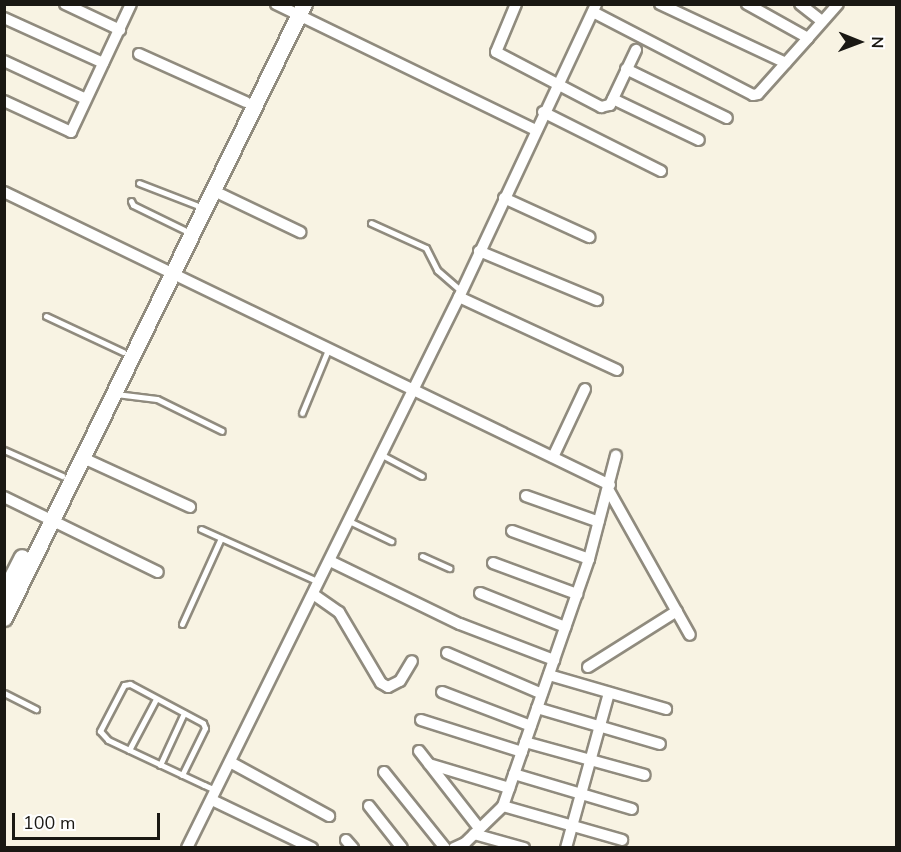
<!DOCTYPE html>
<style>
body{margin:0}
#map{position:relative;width:901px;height:852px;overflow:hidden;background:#f8f3e3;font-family:"Nunito Sans",sans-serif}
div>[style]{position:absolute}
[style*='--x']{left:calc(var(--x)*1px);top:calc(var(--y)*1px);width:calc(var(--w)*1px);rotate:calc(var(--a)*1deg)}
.roads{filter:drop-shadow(2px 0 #908b7e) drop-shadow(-2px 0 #908b7e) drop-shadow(0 2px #908b7e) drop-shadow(0 -2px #908b7e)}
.lane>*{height:5px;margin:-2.5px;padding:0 2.5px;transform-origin:2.5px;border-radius:2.5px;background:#fff}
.street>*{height:10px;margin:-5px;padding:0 5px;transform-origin:5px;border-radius:5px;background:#fff}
.secondary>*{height:15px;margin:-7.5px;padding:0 7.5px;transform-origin:7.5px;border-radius:7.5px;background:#fff}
span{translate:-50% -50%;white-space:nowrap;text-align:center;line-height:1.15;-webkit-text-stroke:5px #fff;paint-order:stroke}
.frame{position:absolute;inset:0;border:6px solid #1a1813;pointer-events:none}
.north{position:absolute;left:829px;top:12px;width:60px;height:60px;-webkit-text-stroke:4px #fff;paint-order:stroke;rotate:91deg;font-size:16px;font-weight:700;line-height:24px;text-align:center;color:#1a1813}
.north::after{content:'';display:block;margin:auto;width:21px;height:27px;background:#1a1813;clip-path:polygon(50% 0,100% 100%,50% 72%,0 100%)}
.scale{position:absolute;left:12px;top:813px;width:148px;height:27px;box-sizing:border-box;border:3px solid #1a1813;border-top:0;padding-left:8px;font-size:18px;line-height:21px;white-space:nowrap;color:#1a1813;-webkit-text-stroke:4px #fff;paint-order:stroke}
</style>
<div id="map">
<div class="roads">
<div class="lane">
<i style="--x:139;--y:183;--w:61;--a:21.1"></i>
<i style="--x:131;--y:201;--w:4;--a:63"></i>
<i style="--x:133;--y:205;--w:57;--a:26.1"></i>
<i style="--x:371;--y:223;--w:60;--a:24.4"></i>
<i style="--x:426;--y:248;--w:25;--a:63"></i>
<i style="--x:437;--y:270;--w:32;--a:41"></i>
<i style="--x:46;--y:316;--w:85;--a:25.1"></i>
<i style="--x:116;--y:394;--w:41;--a:7"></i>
<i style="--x:157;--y:399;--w:72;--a:26.2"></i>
<i style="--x:302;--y:413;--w:68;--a:-67.6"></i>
<i style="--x:4;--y:450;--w:64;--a:24.1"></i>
<i style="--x:382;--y:455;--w:45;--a:27.7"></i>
<i style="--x:349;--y:521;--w:47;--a:25.5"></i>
<i style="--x:201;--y:529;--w:129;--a:24.2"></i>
<i style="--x:422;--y:556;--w:30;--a:24"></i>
<i style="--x:182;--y:624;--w:94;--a:-65.6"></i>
<i style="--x:4;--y:693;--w:36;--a:27"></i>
<i style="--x:129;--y:750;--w:58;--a:-62.1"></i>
<i style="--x:160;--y:765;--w:57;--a:-65.2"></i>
<i style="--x:182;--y:775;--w:52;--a:-63.9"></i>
<i style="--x:205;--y:728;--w:5;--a:-112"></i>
<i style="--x:203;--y:723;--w:83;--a:-151.9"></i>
<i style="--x:130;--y:684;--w:6;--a:171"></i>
<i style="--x:124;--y:685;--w:52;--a:117.6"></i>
<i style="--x:100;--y:731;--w:12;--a:48"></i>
<i style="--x:108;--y:740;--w:106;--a:25.1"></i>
<i style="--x:204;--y:785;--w:12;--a:24"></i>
</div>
<div class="street">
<i style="--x:65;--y:4;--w:61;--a:25.3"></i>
<i style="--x:276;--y:4;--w:288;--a:25.9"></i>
<i style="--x:516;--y:4;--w:52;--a:112.6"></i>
<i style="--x:496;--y:52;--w:119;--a:27.6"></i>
<i style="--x:601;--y:107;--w:9;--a:-13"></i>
<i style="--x:610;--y:105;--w:61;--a:-64.7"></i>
<i style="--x:660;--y:4;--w:139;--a:25.1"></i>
<i style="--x:800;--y:4;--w:28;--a:38"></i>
<i style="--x:593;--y:12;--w:180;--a:27.4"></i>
<i style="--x:753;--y:95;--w:5;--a:-11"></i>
<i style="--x:758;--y:94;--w:75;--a:-48.2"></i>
<i style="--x:808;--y:38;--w:70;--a:-150.9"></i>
<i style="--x:4;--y:18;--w:109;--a:24.4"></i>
<i style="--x:808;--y:38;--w:45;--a:-48.6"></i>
<i style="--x:139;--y:54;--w:117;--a:24.2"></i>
<i style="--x:4;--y:61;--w:90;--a:24.9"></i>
<i style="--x:626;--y:69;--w:112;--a:25.9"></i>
<i style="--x:613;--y:99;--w:95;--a:25.5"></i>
<i style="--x:4;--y:101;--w:74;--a:24.8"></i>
<i style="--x:71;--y:132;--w:141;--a:-64.9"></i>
<i style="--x:543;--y:112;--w:132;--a:26.6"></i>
<i style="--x:212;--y:190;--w:98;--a:25.5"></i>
<i style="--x:4;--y:192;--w:673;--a:25.8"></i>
<i style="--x:504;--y:198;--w:94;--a:24.6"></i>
<i style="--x:479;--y:251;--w:128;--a:22.6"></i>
<i style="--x:459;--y:297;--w:174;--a:24.8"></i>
<i style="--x:81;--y:457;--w:120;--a:24.6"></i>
<i style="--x:553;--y:457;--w:75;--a:-64.8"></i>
<i style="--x:608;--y:489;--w:167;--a:60.7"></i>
<i style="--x:526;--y:496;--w:77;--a:19.6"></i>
<i style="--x:4;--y:497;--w:171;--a:26"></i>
<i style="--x:512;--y:531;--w:82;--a:20"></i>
<i style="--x:330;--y:561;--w:144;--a:25.9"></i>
<i style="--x:460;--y:624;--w:101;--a:21"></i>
<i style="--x:493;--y:563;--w:90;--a:20.3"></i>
<i style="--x:480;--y:593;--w:92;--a:21.8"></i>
<i style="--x:313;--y:594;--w:32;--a:35"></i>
<i style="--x:339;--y:612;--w:82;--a:59.4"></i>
<i style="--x:381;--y:683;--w:8;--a:30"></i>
<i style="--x:388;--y:687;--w:13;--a:-27"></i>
<i style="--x:400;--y:681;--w:23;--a:-59"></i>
<i style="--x:447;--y:653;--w:103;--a:23.3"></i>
<i style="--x:588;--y:667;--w:105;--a:-32.2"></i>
<i style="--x:549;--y:675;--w:122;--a:16.2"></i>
<i style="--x:442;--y:692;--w:95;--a:20.9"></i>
<i style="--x:537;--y:708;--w:128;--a:16.3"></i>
<i style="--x:421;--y:720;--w:106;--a:17.6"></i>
<i style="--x:525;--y:742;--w:124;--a:15.4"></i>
<i style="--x:419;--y:751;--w:98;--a:52.1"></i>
<i style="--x:230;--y:762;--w:113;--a:28.6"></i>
<i style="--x:429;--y:764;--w:84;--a:16.7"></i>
<i style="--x:384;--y:772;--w:97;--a:51.2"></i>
<i style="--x:514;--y:774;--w:123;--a:16.5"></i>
<i style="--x:212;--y:800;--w:111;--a:25.6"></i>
<i style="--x:369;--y:806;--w:53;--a:51.8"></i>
<i style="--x:503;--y:806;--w:124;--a:15.9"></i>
<i style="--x:474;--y:834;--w:52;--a:15.6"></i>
<i style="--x:346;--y:840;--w:11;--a:49"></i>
<i style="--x:187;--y:848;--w:614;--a:-63.73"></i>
<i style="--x:459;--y:297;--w:323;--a:-64.9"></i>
<i style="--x:454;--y:848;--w:12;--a:-24"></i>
<i style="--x:465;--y:843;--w:53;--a:-44.2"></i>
<i style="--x:503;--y:806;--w:262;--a:-70.8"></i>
<i style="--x:589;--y:559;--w:107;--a:-75.4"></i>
<i style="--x:566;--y:848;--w:161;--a:-74.5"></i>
</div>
<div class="secondary">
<i style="--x:4;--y:592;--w:39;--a:-63"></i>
<i style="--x:4;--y:618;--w:683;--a:-63.96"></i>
</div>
</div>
<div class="frame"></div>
<div class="north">N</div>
<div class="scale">100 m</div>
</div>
